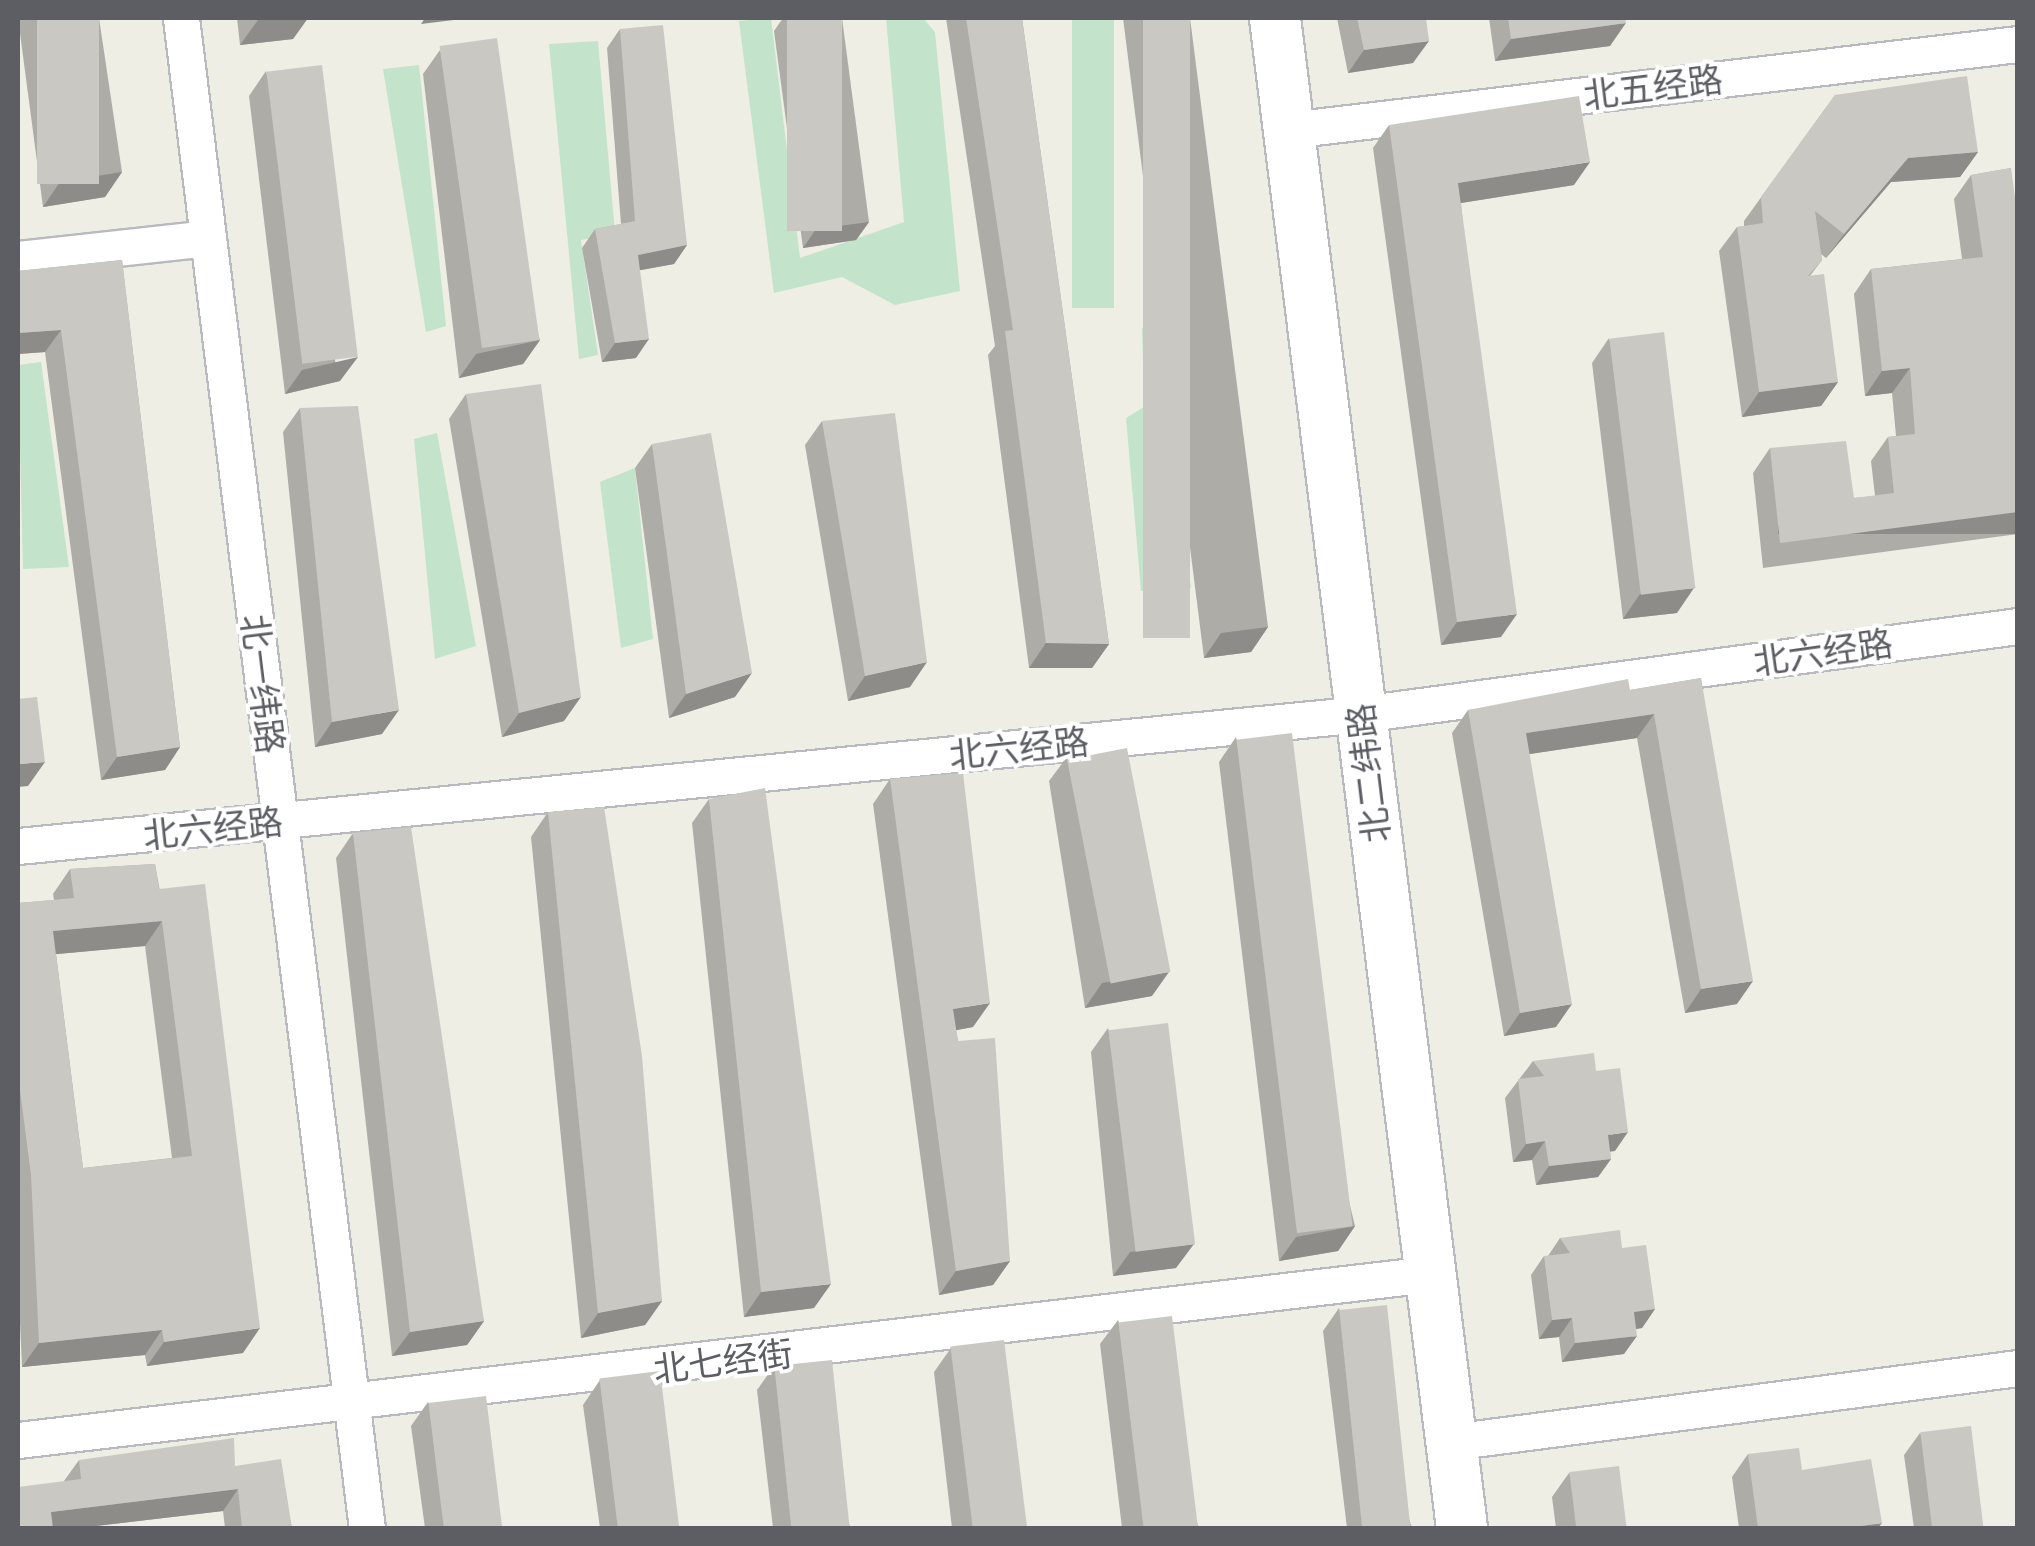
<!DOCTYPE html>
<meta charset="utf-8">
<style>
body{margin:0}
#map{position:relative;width:2035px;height:1546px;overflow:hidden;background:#eeeee5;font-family:"PT Sans","Noto Sans SC",sans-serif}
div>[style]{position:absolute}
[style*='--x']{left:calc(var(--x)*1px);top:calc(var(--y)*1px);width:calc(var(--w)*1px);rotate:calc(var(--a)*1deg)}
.green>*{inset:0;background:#c3e4ca;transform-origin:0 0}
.roads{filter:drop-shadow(2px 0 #b9bac0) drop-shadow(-2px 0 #b9bac0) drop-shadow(0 2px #b9bac0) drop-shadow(0 -2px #b9bac0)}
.street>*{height:35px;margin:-17.5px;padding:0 17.5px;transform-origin:17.5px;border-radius:17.5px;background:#fff}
.secondary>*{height:50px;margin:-25px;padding:0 25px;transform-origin:25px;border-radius:25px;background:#fff}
.wall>*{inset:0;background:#aeaca7}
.shaded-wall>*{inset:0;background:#8d8c88;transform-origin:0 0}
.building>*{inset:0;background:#cac8c2;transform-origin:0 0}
span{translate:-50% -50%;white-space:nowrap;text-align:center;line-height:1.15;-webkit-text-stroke:8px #fff;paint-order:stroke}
.street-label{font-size:35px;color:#5c5e64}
.frame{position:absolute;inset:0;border:20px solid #5c5e64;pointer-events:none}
</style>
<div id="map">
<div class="green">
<i style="clip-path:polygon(771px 18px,800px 258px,904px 222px,886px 18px,923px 18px,935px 32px,960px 291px,895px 305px,842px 277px,774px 293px,739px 21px)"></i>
<i style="left:1072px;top:18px;width:42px;height:290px"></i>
<i style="clip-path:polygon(598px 41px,615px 233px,581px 240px,598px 355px,579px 359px,549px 44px)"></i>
<i style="clip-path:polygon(419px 65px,446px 326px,426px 332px,383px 69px)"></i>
<i style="clip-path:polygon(1142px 328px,1157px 335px,1191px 588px,1141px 591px,1126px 418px,1144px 407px)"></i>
<i style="clip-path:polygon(41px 362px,69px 567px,23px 569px,18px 365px)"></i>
<i style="clip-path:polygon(437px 433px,476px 646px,435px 659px,414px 439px)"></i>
<i style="clip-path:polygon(635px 468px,653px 639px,621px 648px,600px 482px)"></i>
</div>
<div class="roads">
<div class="street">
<i style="--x:181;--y:18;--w:1521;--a:82.98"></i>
<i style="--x:1289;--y:130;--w:734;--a:-6.73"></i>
<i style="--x:18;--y:259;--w:191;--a:-6.3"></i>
<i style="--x:18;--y:846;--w:1349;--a:-5.61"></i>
<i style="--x:1361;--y:714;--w:663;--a:-7.63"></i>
<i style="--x:18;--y:1440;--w:1420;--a:-6.71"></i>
<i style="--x:1451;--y:1442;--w:572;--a:-7.44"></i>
</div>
<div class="secondary">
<i style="--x:1275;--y:18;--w:1522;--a:82.94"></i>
</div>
</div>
<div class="wall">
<i style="clip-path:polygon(18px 18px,99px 18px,122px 172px,105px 197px,43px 207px)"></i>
<i style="clip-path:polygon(237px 18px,308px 18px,293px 39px,240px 45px)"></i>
<i style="clip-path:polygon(783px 18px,842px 18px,869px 222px,856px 240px,803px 248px,774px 31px)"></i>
<i style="clip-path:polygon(946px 18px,1022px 18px,1109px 644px,1092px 668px,1029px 668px,988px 355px,995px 346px)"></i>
<i style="clip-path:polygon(1123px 18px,1190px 18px,1268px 627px,1251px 652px,1204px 658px)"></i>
<i style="clip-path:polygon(1337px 18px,1426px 18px,1413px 63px,1348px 73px)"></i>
<i style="clip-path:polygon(1489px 18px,1625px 18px,1610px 46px,1495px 61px)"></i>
<i style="clip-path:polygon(620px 29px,687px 245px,674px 264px,640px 270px,636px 358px,602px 362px,582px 248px,595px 229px,621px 224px,607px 48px)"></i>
<i style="clip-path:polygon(440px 50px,540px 340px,523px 364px,459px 378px,423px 74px)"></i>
<i style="clip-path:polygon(266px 71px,340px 381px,285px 394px,249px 96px)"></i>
<i style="clip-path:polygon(1835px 95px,1978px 152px,1960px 177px,1891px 182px,1826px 258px,1821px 254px,1822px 260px,1810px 276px,1838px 382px,1821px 406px,1742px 417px,1719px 251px,1737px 227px,1744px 226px,1744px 221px)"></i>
<i style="clip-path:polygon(1389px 125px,1574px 185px,1461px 203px,1501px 637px,1441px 645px,1373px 148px)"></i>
<i style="clip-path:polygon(2011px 168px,2018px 534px,1763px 568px,1753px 473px,1770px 448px,1854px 498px,1875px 496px,1871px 461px,1888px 437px,1896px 436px,1892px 393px,1865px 396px,1854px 294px,1871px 269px,1962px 259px,1954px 199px,1971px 175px)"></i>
<i style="clip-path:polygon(122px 260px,180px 747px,165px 770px,101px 780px,45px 352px,18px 354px,18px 271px)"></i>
<i style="clip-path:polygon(1609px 338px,1677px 613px,1623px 619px,1592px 363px)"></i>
<i style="clip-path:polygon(466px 394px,564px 721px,502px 737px,449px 419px)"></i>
<i style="clip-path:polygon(300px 408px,382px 734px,315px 747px,283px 432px)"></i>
<i style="clip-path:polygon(822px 421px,910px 687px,848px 701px,805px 445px)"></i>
<i style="clip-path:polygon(652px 444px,735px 697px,669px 718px,635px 468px)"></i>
<i style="clip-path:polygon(1701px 678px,1737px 1004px,1685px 1013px,1637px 738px,1529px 754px,1556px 1027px,1504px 1036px,1452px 733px,1468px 710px,1630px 690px)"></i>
<i style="clip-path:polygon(1236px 737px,1355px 1226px,1338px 1251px,1279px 1261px,1219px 762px)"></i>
<i style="clip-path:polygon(1067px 757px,1152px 996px,1085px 1008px,1049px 781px)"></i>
<i style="clip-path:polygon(890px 779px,973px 1027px,956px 1030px,958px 1041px,1010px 1261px,993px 1285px,939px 1295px,873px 804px)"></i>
<i style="clip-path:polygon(709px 799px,814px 1308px,744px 1317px,692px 823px)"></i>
<i style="clip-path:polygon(548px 812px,662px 1301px,645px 1325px,581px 1338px,531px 837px)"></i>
<i style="clip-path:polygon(353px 833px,484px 1321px,467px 1345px,392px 1356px,336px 858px)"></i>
<i style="clip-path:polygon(evenodd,155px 864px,243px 1353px,147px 1366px,145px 1355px,22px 1367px,18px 1279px,18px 903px,54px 900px,53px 894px,70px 869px,155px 864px,145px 946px,172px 1158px,83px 1168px,56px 954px,145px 946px)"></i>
<i style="clip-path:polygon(1108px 1028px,1176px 1268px,1113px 1276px,1091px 1052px)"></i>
<i style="clip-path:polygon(1533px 1061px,1596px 1071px,1615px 1151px,1610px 1151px,1611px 1159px,1598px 1177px,1536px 1185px,1532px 1160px,1513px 1162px,1505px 1098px)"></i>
<i style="clip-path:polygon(1560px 1238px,1622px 1248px,1655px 1309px,1642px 1328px,1636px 1329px,1624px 1354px,1562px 1362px,1559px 1337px,1539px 1339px,1531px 1275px,1544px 1256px,1548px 1256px)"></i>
<i style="clip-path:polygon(1339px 1308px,1412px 1528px,1347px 1528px,1323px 1331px)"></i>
<i style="clip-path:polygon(1118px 1320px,1199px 1528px,1122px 1528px,1100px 1344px)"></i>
<i style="clip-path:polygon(951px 1348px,1027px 1528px,952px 1528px,934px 1372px)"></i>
<i style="clip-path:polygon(774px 1366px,851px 1528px,773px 1528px,757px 1390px)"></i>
<i style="clip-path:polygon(600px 1380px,679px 1528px,600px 1528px,583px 1405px)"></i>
<i style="clip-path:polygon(428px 1402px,503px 1528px,425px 1528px,411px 1426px)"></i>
<i style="clip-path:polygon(1920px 1433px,1984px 1528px,1914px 1528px,1904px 1455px)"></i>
<i style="clip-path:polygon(1748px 1454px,1802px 1470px,1878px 1528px,1739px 1528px,1732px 1477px)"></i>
<i style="clip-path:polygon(79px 1460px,235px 1466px,292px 1528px,225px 1528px,223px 1511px,79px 1528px,18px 1528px,64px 1481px)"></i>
<i style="clip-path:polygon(1569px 1473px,1627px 1528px,1556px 1528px,1552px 1497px)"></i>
</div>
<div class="shaded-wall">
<i style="clip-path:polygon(284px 18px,308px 18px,293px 39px,240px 45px,258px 20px)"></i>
<i style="clip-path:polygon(425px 18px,470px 18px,421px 24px)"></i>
<i style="clip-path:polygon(1626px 23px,1610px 46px,1495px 61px,1511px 39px)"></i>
<i style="clip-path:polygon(1429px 41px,1413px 63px,1348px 73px,1364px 50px)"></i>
<i style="clip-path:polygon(1978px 152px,1960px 177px,1891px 182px,1826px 258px,1844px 234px,1908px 158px)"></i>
<i style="clip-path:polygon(1590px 162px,1574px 185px,1442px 206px,1458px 183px)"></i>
<i style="clip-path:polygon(122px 172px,105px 197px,43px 207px,60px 182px)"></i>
<i style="clip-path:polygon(869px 222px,856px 240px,803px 248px,816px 229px)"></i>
<i style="clip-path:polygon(687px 245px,674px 264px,625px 273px,638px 255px)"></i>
<i style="clip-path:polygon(61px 330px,45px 352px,18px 354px,18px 333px)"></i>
<i style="clip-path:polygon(649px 339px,636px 358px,602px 362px,615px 343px)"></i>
<i style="clip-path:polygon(540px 340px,523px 364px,459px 378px,476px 354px)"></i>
<i style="clip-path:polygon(358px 357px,340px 381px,285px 394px,302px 370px)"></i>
<i style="clip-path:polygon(1910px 368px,1892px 393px,1865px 396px,1882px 371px)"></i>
<i style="clip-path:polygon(1838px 382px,1821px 406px,1742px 417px,1759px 392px)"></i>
<i style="left:2018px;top:512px;width:22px;height:240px;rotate:90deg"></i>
<i style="clip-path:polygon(1694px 588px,1677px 613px,1623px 619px,1640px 594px)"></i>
<i style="clip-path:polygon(1517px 614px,1501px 637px,1441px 645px,1457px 622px)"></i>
<i style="clip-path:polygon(1268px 627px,1251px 652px,1204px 658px,1221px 633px)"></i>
<i style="clip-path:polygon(1046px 643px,1109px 644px,1092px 668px,1029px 668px)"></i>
<i style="clip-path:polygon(927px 662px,910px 687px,848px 701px,865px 676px)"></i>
<i style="clip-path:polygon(752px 673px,735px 697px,669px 718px,686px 694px)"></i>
<i style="clip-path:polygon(581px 697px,564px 721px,502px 737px,519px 713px)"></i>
<i style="clip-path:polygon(399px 710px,382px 734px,315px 747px,332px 722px)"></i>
<i style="clip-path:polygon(1654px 714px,1637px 738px,1510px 757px,1526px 733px)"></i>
<i style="clip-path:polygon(180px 747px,165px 770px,101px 780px,117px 757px)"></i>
<i style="clip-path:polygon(45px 762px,28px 786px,18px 787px,18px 764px)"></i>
<i style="clip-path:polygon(162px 921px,145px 946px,36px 956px,53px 931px)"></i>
<i style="clip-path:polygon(1169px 972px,1152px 996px,1085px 1008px,1102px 983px)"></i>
<i style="clip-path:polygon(1753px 981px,1737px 1004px,1685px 1013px,1701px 989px)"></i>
<i style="clip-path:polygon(990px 1003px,973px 1027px,936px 1034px,953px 1009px)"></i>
<i style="clip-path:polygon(1572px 1004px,1556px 1027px,1504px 1036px,1520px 1013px)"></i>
<i style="clip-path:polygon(1628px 1132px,1615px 1151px,1595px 1154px,1608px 1135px)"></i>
<i style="clip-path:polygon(1545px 1141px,1532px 1160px,1513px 1162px,1526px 1144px)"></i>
<i style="clip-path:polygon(1611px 1159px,1598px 1177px,1536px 1185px,1549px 1166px)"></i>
<i style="clip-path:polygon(1355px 1226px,1338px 1251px,1279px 1261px,1296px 1237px)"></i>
<i style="clip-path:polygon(1194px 1244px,1176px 1268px,1113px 1276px,1130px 1252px)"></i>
<i style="clip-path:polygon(1010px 1261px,993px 1285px,939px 1295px,956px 1271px)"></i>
<i style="clip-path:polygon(831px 1284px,814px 1308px,744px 1317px,761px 1292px)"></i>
<i style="clip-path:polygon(662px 1301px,645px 1325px,581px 1338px,598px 1313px)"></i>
<i style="clip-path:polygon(1655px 1309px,1642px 1328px,1621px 1331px,1634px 1312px)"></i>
<i style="clip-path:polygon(1572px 1318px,1559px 1337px,1539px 1339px,1552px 1320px)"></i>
<i style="clip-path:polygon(484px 1321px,467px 1345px,392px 1356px,410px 1332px)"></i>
<i style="clip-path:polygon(260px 1328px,243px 1353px,147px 1366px,164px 1342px)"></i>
<i style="clip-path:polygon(162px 1330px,145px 1355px,22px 1367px,39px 1343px)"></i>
<i style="clip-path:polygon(1637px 1336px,1624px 1354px,1562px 1362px,1575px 1343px)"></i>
<i style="clip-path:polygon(238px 1489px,223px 1511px,79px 1528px,40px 1528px,51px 1512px)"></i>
<i style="clip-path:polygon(1882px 1523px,1878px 1528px,1848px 1528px)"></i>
</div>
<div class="building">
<i style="left:37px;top:18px;width:62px;height:166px"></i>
<i style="clip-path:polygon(257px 18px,284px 18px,258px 20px)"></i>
<i style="left:787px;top:18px;width:55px;height:213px"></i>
<i style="clip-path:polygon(966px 18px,1022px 18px,1109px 644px,1046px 643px,1005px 331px,1013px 330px)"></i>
<i style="left:1143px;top:18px;width:47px;height:620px"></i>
<i style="clip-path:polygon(1357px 18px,1426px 18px,1429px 41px,1364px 50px)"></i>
<i style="clip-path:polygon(1508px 18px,1625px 18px,1626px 23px,1511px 39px)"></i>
<i style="clip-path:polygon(663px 25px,687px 245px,638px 255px,649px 339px,615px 343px,595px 229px,635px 221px,620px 29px)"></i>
<i style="left:497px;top:38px;width:305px;height:58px;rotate:82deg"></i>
<i style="left:322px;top:65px;width:294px;height:56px;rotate:83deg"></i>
<i style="clip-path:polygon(1967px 76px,1978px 152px,1908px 158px,1844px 234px,1815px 211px,1822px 260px,1808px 276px,1824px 274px,1838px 382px,1759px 392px,1737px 227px,1763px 223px,1761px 197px,1835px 95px)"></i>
<i style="clip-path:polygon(1579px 96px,1590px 162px,1458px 183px,1517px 614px,1457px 622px,1389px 125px)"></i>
<i style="clip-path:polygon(2011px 168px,2018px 220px,2018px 512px,1780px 543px,1770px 448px,1846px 441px,1854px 498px,1894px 493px,1888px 437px,1915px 434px,1910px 368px,1882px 371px,1871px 269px,1983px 257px,1971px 175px)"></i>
<i style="clip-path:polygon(122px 260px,180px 747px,117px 757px,61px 330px,18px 333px,18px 271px)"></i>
<i style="left:1664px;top:332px;width:258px;height:55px;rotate:83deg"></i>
<i style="clip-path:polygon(541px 384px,581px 697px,519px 713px,466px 394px)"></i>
<i style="clip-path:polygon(358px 406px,399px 710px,332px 722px,300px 408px)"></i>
<i style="clip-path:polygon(895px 413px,927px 662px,865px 676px,822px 421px)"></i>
<i style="clip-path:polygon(711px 433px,752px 673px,686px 694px,652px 444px)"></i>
<i style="clip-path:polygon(1701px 678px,1753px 981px,1701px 989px,1654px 714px,1526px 733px,1572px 1004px,1520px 1013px,1468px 710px,1628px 679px,1630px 690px)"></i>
<i style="clip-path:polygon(37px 697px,45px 762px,18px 764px,18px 699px)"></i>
<i style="left:1292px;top:733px;width:497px;height:56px;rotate:83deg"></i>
<i style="left:1127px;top:748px;width:228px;height:61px;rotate:79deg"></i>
<i style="clip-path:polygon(963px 773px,990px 1003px,953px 1009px,958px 1041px,995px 1038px,1010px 1261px,956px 1271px,890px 779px)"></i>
<i style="clip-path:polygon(765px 788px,831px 1284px,761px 1292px,709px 799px)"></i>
<i style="clip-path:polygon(604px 807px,642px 1056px,662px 1301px,598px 1313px,548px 812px)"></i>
<i style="clip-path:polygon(411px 827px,484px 1321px,410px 1332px,353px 833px)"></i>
<i style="clip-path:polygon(evenodd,155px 864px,159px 889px,205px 884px,260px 1328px,164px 1342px,162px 1330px,39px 1343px,31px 1175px,18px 1075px,18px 903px,74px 898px,70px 869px,155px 864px,162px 921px,192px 1156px,83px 1168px,53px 931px,162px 921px)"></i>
<i style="left:1168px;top:1023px;width:223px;height:60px;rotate:83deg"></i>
<i style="clip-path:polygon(1594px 1053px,1596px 1071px,1620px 1068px,1628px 1132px,1608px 1135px,1611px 1159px,1549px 1166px,1545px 1141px,1526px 1144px,1518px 1079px,1544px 1076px,1533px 1061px)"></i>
<i style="clip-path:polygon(1620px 1230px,1622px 1248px,1646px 1245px,1655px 1309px,1634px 1312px,1637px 1336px,1575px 1343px,1572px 1318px,1552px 1320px,1544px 1256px,1570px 1253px,1560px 1238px)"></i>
<i style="left:1387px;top:1305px;width:224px;height:48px;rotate:84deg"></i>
<i style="left:1172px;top:1316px;width:214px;height:54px;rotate:83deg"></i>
<i style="left:1004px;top:1340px;width:189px;height:54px;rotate:83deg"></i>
<i style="left:832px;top:1360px;width:169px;height:58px;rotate:84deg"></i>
<i style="left:660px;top:1371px;width:158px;height:61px;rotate:83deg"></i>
<i style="left:486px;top:1396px;width:133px;height:58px;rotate:83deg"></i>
<i style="left:1971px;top:1426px;width:103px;height:51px;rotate:83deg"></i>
<i style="clip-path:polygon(234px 1438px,235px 1466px,281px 1459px,292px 1528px,242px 1528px,238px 1489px,51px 1512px,53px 1528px,18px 1528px,18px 1487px,81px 1479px,79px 1460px)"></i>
<i style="clip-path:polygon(1799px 1448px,1802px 1470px,1871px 1459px,1882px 1523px,1848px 1528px,1758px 1528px,1748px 1454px)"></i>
<i style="left:1619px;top:1466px;width:63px;height:50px;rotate:83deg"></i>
</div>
<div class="street-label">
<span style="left:1653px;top:87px;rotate:-7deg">北五经路</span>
<span style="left:1823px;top:652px;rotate:-8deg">北六经路</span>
<span style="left:263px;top:684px;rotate:83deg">北一纬路</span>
<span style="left:1019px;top:748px;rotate:-6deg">北六经路</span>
<span style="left:1368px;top:773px;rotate:-97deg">北二纬路</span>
<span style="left:213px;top:828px;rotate:-6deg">北六经路</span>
<span style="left:723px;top:1361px;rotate:-7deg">北七经街</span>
</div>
<div class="frame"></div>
</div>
